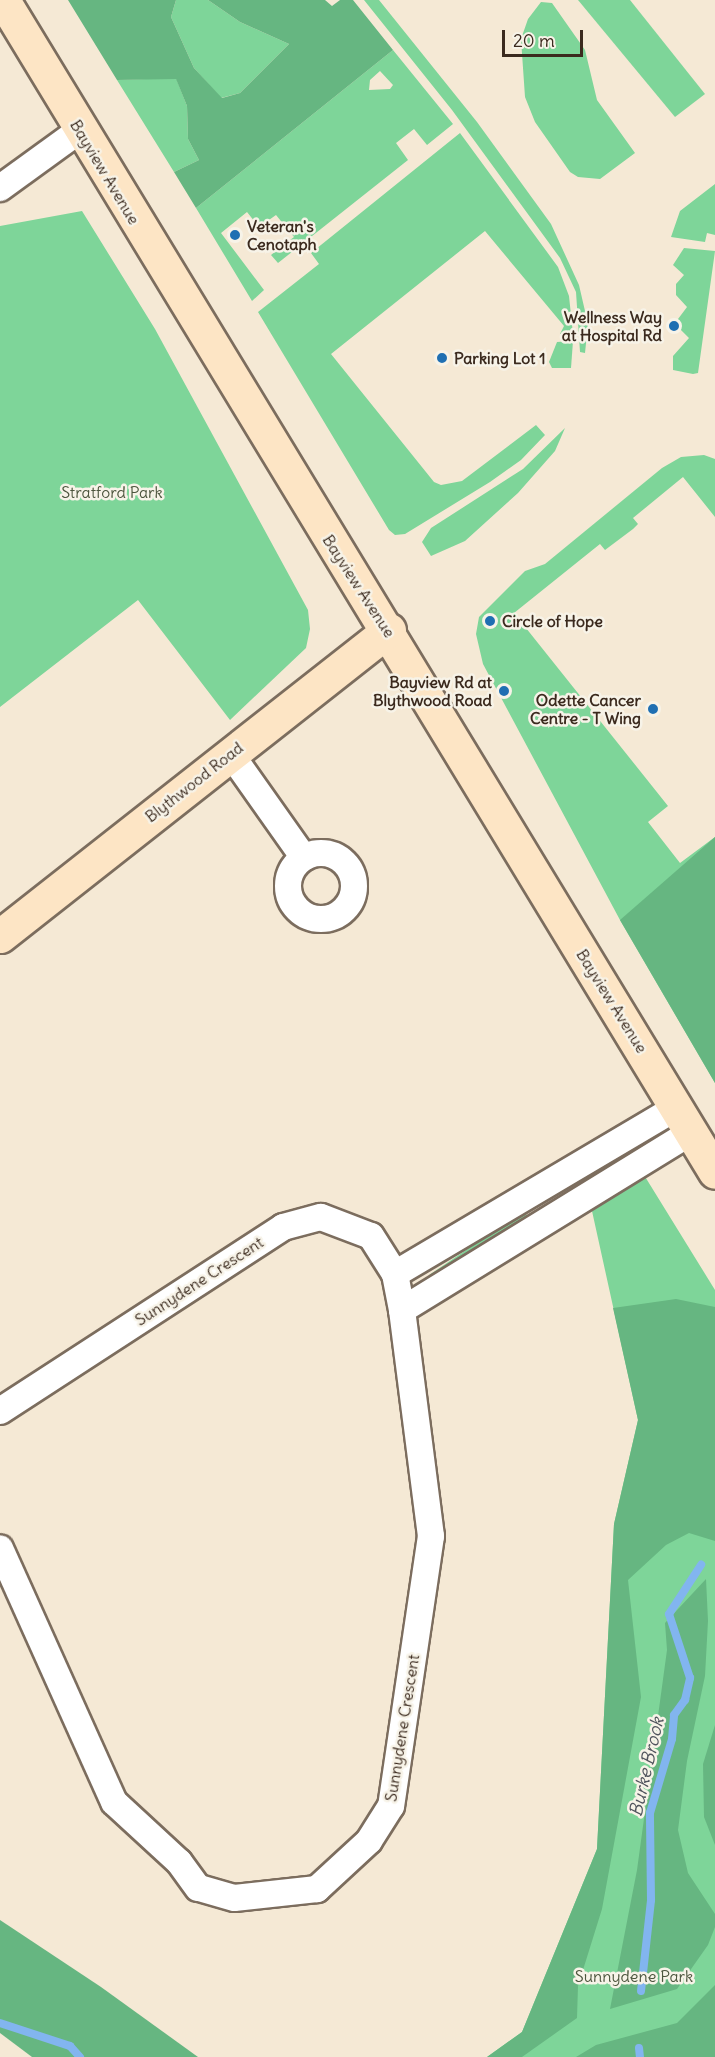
<!DOCTYPE html>
<style>
body{margin:0}
#map{position:relative;width:715px;height:2057px;overflow:hidden;background:#f5e9d5;font-family:Delius,sans-serif}
div>[style]{position:absolute}
[style*='--x']{left:calc(var(--x)*1px);top:calc(var(--y)*1px);width:calc(var(--w)*1px);rotate:calc(var(--a)*1deg)}
.green>*{inset:0;background:#7ed599;transform-origin:0 0}
.forest>*{inset:0;background:#66b681}
.stream>*{height:8px;margin:-4px;padding:0 4px;transform-origin:4px;border-radius:4px;background:#82b5ef}
.roads{filter:drop-shadow(2px 0 #7c6d5e) drop-shadow(-2px 0 #7c6d5e) drop-shadow(0 2px #7c6d5e) drop-shadow(0 -2px #7c6d5e)}
.street>*{height:26px;margin:-13px;padding:0 13px;transform-origin:13px;border-radius:13px;background:#fff}
.street>.ring{margin:-13px;padding:0;box-sizing:content-box;background:none;border:26px solid #fff;border-radius:50%}
.secondary>*{height:33px;margin:-16.5px;padding:0 16.5px;transform-origin:16.5px;border-radius:16.5px;background:#fde5c5}
.dots>*{width:16px;height:16px;translate:-50% -50%;box-sizing:border-box;border:3px solid #f7f3e8;border-radius:50%}
span{translate:-50% -50%;white-space:nowrap;text-align:center;line-height:1.15;-webkit-text-stroke:5px #f7f3e8;paint-order:stroke}
.street-label{font-size:16px;color:#3b2a1e}
.poi-label{font-size:16px;color:#3b2a1e;font-weight:700}
.left{translate:0 -50%;text-align:left}
.right{translate:-100% -50%;text-align:right}
.park-label{font-size:16px;color:#4c553d}
.water-label{font-size:18px;color:#50545d;font-style:italic}
.scale{position:absolute;left:502px;top:30px;width:81px;height:27px;box-sizing:border-box;border:3px solid #3b2a1e;border-top:0;padding-left:8px;font-size:18px;line-height:21px;white-space:nowrap;color:#3b2a1e;-webkit-text-stroke:4px #f7f3e8;paint-order:stroke}
</style>
<div id="map">
<div class="green">
<i style="clip-path:polygon(176px 0,208px 0,240px 22px,289px 44px,240px 93px,221px 98px,194px 68px,171px 17px)"></i>
<i style="clip-path:polygon(364px 0,379px 0,477px 122px,551px 224px,579px 285px,588px 324px,585px 353px,580px 352px,576px 292px,560px 258px,452px 110px)"></i>
<i style="clip-path:polygon(578px 0,630px 0,705px 94px,675px 117px)"></i>
<i style="clip-path:polygon(541px 2px,552px 3px,585px 50px,597px 100px,635px 153px,600px 179px,578px 177px,570px 172px,535px 122px,525px 97px,521px 39px,528px 19px)"></i>
<i style="clip-path:polygon(evenodd,393px 50px,453px 124px,427px 145px,414px 129px,396px 143px,408px 160px,278px 263px,271px 255px,294px 237px,276px 215px,259px 227px,247px 212px,221px 233px,264px 290px,252px 301px,196px 208px,393px 50px,380px 71px,393px 85px,390px 89px,369px 90px,370px 80px,380px 71px)"></i>
<i style="clip-path:polygon(176px 78px,187px 106px,188px 139px,199px 160px,174px 172px,117px 80px)"></i>
<i style="clip-path:polygon(460px 133px,558px 267px,569px 296px,573px 334px,560px 334px,564px 326px,485px 231px,331px 354px,434px 482px,441px 485px,462px 481px,536px 425px,545px 435px,521px 460px,490px 482px,405px 534px,395px 535px,389px 530px,258px 312px,319px 264px,311px 253px)"></i>
<i style="clip-path:polygon(715px 184px,715px 235px,707px 233px,705px 242px,671px 237px,680px 211px)"></i>
<i style="clip-path:polygon(82px 211px,155px 329px,308px 610px,310px 629px,306px 648px,230px 720px,138px 600px,0 707px,0 226px)"></i>
<i style="clip-path:polygon(684px 248px,715px 251px,698px 373px,693px 374px,673px 370px,673px 356px,689px 338px,678px 327px,678px 319px,687px 307px,676px 295px,676px 284px,684px 275px,673px 265px)"></i>
<i style="clip-path:polygon(573px 341px,571px 368px,552px 368px,549px 362px,557px 342px)"></i>
<i style="clip-path:polygon(565px 428px,555px 451px,518px 493px,465px 541px,431px 556px,422px 542px,431px 528px,523px 469px)"></i>
<i style="clip-path:polygon(704px 455px,715px 459px,715px 517px,683px 477px,633px 518px,638px 524px,633px 529px,605px 550px,600px 544px,514px 613px,668px 806px,648px 822px,680px 863px,715px 837px,715px 1083px,620px 920px,483px 664px,476px 634px,479px 617px,525px 571px,545px 564px,662px 468px,681px 457px)"></i>
<i style="clip-path:polygon(644px 1175px,715px 1290px,715px 2057px,487px 2057px,522px 2032px,597px 1849px,614px 1524px,638px 1420px,592px 1211px)"></i>
<i style="left:524px;top:1211px;width:11px;height:114px;rotate:56deg"></i>
</div>
<div class="forest">
<i style="clip-path:polygon(68px 0,176px 0,171px 17px,194px 68px,222px 98px,240px 93px,289px 44px,240px 22px,208px 0,325px 0,332px 6px,340px 0,353px 0,393px 50px,196px 208px,174px 172px,199px 160px,188px 139px,187px 106px,176px 79px,117px 80px)"></i>
<i style="clip-path:polygon(715px 837px,715px 1083px,620px 920px)"></i>
<i style="clip-path:polygon(676px 1299px,715px 1307px,715px 1541px,689px 1533px,666px 1545px,628px 1580px,641px 1697px,602px 1909px,578px 1986px,577px 2018px,522px 2057px,487px 2057px,522px 2032px,597px 1849px,614px 1524px,638px 1420px,613px 1308px)"></i>
<i style="clip-path:polygon(706px 1579px,708px 1621px,705px 1676px,687px 1761px,678px 1830px,688px 1873px,715px 1914px,715px 1927px,708px 1945px,677px 1989px,610px 2009px,637px 1870px,667px 1650px,665px 1623px)"></i>
<i style="clip-path:polygon(715px 1725px,715px 1845px,704px 1817px,703px 1764px)"></i>
<i style="clip-path:polygon(0 1920px,101px 1987px,198px 2057px,32px 2057px,0 2033px)"></i>
<i style="clip-path:polygon(715px 1985px,715px 2057px,576px 2057px,596px 2045px,677px 2023px)"></i>
</div>
<div class="stream">
<i style="--x:641;--y:1991;--w:92;--a:-83.7"></i>
<i style="--x:651;--y:1900;--w:87;--a:-90.7"></i>
<i style="--x:650;--y:1813;--w:77;--a:-73.4"></i>
<i style="--x:672;--y:1739;--w:24;--a:-85"></i>
<i style="--x:674;--y:1715;--w:19;--a:-54"></i>
<i style="--x:685;--y:1700;--w:23;--a:-77"></i>
<i style="--x:690;--y:1678;--w:67;--a:-108.2"></i>
<i style="--x:669;--y:1614;--w:59;--a:-56.9"></i>
<i style="--x:0;--y:2023;--w:74;--a:18.2"></i>
<i style="--x:70;--y:2046;--w:15;--a:48"></i>
<i style="--x:639;--y:2048;--w:9;--a:84"></i>
</div>
<div class="roads">
<div class="street">
<i style="--x:0;--y:188;--w:99;--a:-35.9"></i>
<i style="--x:230;--y:753;--w:128;--a:54.8"></i>
<i class="ring" style="left:288px;top:853px;width:40px;height:40px"></i>
<i style="--x:395;--y:1274;--w:328;--a:-30.6"></i>
<i style="--x:402;--y:1310;--w:339;--a:-31.6"></i>
<i style="--x:0;--y:1411;--w:338;--a:-33"></i>
<i style="--x:283;--y:1227;--w:39;--a:-15"></i>
<i style="--x:321;--y:1217;--w:53;--a:20.8"></i>
<i style="--x:371;--y:1236;--w:45;--a:57.7"></i>
<i style="--x:395;--y:1274;--w:37;--a:79"></i>
<i style="--x:402;--y:1310;--w:228;--a:82.7"></i>
<i style="--x:431;--y:1536;--w:273;--a:98.4"></i>
<i style="--x:391;--y:1806;--w:41;--a:122.2"></i>
<i style="--x:369;--y:1841;--w:71;--a:137.3"></i>
<i style="--x:317;--y:1889;--w:83;--a:173.8"></i>
<i style="--x:234;--y:1898;--w:37;--a:-164"></i>
<i style="--x:198;--y:1888;--w:32;--a:-126"></i>
<i style="--x:179;--y:1862;--w:88;--a:-137.3"></i>
<i style="--x:114;--y:1802;--w:278;--a:-114.2"></i>
</div>
<div class="secondary">
<i style="--x:3;--y:0;--w:1371;--a:58.72"></i>
<i style="--x:0;--y:936;--w:495;--a:-38.2"></i>
</div>
</div>
<div class="dots">
<i style="left:235px;top:235px;background:#1f6fb2"></i>
<i style="left:674px;top:326px;background:#1f6fb2"></i>
<i style="left:442px;top:358px;background:#1f6fb2"></i>
<i style="left:490px;top:621px;background:#1f6fb2"></i>
<i style="left:504px;top:691px;background:#1f6fb2"></i>
<i style="left:653px;top:709px;background:#1f6fb2"></i>
</div>
<div class="street-label">
<span style="left:105px;top:172px;rotate:59deg">Bayview Avenue</span>
<span style="left:359px;top:586px;rotate:57deg">Bayview Avenue</span>
<span style="left:194px;top:782px;rotate:-38deg">Blythwood Road</span>
<span style="left:612px;top:1001px;rotate:58deg">Bayview Avenue</span>
<span style="left:199px;top:1281px;rotate:-33deg">Sunnydene Crescent</span>
<span style="left:402px;top:1728px;rotate:-81deg">Sunnydene Crescent</span>
</div>
<div class="poi-label">
<span class="left" style="left:247px;top:235px">Veteran's<br>Cenotaph</span>
<span class="right" style="left:662px;top:326px">Wellness Way<br>at Hospital Rd</span>
<span class="left" style="left:454px;top:358px">Parking Lot 1</span>
<span class="left" style="left:502px;top:621px">Circle of Hope</span>
<span class="right" style="left:492px;top:691px">Bayview Rd at<br>Blythwood Road</span>
<span class="right" style="left:641px;top:709px">Odette Cancer<br>Centre - T Wing</span>
</div>
<div class="park-label">
<span style="left:112px;top:492px">Stratford Park</span>
<span style="left:634px;top:1976px">Sunnydene Park</span>
</div>
<div class="water-label">
<span style="left:647px;top:1767px;rotate:-77deg">Burke Brook</span>
</div>
<div class="scale">20 m</div>
</div>
